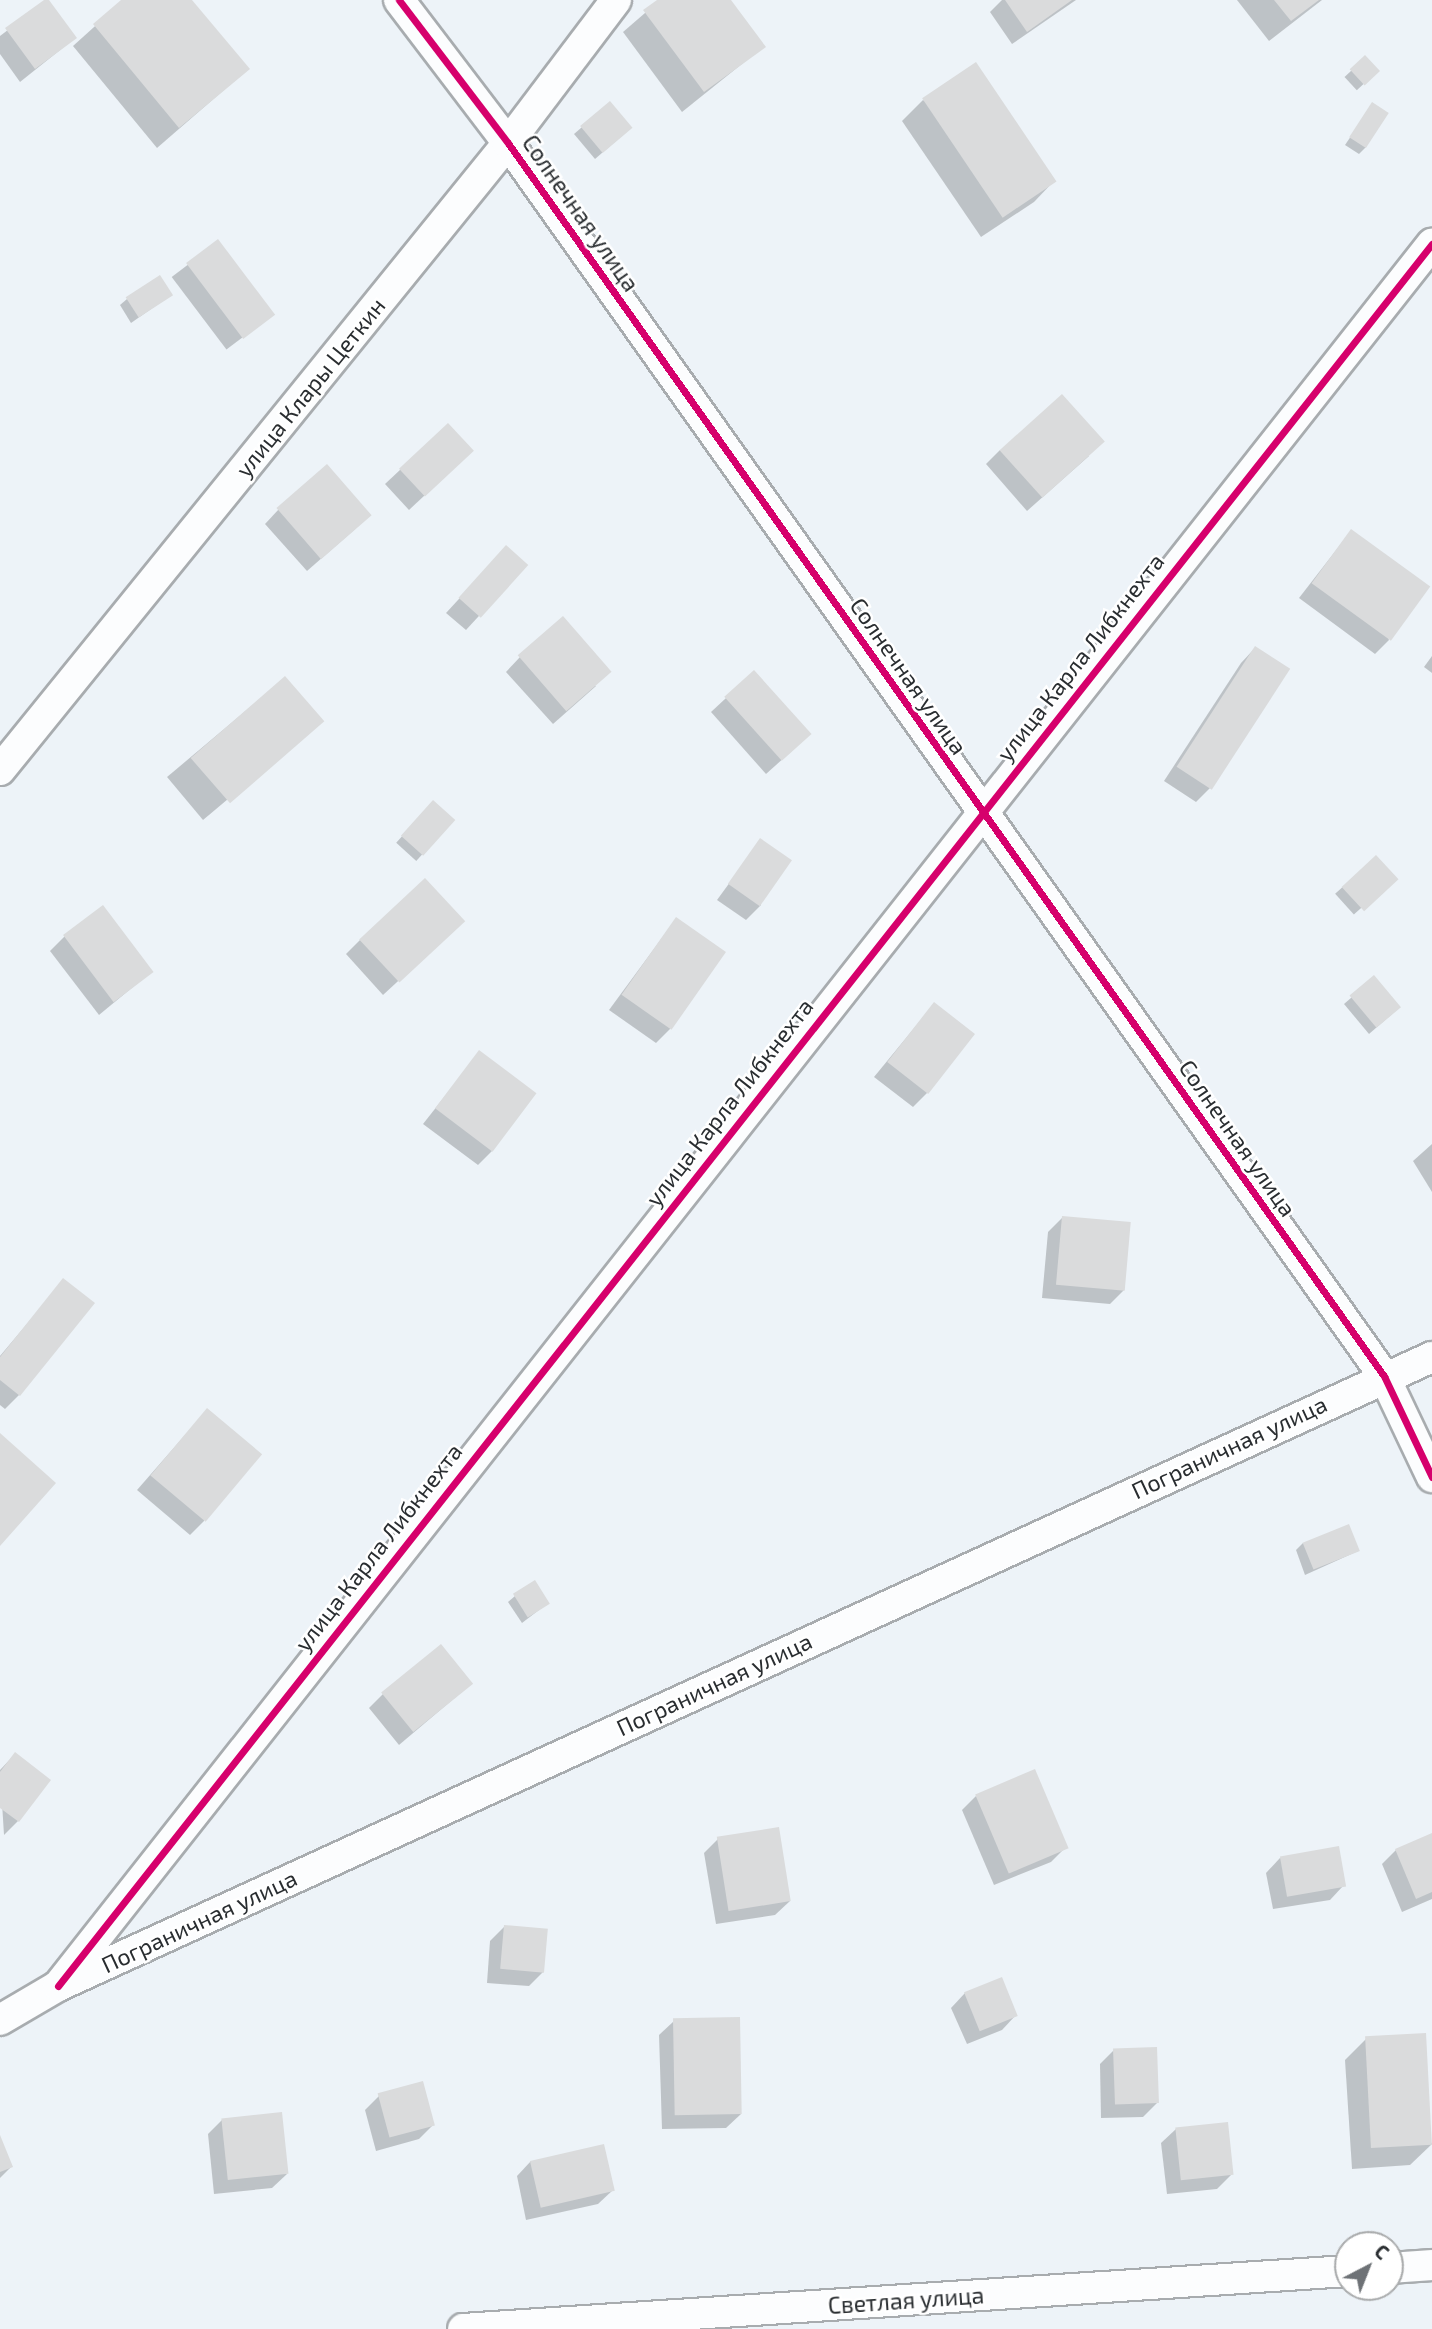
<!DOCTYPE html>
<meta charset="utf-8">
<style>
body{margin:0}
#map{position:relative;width:1432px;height:2329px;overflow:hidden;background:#edf3f8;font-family:"Exo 2",sans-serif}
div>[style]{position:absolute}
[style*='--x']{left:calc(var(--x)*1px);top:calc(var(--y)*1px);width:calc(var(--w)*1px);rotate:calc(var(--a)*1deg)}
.shadow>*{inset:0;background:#0003;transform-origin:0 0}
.building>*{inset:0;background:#dadbdc;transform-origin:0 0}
.roads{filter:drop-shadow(2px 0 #a8acaf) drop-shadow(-2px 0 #a8acaf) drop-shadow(0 2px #a8acaf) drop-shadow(0 -2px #a8acaf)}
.minor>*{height:30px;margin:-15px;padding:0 15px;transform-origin:15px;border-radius:15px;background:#fcfdfe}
.cycleway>*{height:7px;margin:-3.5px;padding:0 3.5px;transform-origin:3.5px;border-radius:3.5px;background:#d6006c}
span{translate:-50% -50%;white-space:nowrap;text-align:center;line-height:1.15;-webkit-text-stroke:5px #fff;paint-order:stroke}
.street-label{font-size:23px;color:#292d30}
.north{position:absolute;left:1334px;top:2231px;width:70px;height:70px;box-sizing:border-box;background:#fff;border:2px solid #a9abac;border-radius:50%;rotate:42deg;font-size:19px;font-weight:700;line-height:28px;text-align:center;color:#292d30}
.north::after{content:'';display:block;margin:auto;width:24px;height:32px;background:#6e7276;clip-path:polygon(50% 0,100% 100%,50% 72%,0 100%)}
</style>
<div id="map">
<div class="shadow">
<i style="clip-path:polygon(47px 0,75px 38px,20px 82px,0 54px,0 36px)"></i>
<i style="clip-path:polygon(124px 0,190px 0,248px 69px,157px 148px,73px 46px)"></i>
<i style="clip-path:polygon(660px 0,729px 0,763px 47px,682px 112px,623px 32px)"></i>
<i style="clip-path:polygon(1002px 0,1076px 0,1012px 44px,990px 12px)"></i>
<i style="clip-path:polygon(1237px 0,1322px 0,1269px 41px)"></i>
<i style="left:1365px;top:58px;width:18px;height:28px;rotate:47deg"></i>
<i style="clip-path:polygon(923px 100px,1055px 180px,1034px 202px,981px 237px,902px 121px)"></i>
<i style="clip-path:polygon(610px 103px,624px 134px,595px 159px,574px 134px)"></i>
<i style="clip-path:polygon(1372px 105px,1366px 147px,1359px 154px,1345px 145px)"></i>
<i style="left:218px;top:242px;width:91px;height:58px;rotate:53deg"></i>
<i style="clip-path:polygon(171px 295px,131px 323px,120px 305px,127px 299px)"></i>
<i style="clip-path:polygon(448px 425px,457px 465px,409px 510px,385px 484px)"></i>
<i style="clip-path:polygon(1000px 450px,1089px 456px,1027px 511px,986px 464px)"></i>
<i style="clip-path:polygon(279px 509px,355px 529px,307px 571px,265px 524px)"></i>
<i style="clip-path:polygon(1351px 531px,1389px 640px,1375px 654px,1299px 598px)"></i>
<i style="clip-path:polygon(493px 562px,526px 565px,466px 630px,446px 613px)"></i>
<i style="clip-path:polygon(1255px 648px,1288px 670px,1210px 788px,1196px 802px,1164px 781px,1241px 663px)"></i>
<i style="clip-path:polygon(1432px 656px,1432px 673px,1424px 667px)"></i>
<i style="clip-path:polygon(520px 657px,596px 686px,553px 724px,506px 672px)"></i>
<i style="clip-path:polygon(754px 672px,795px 748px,766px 774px,711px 712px)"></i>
<i style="left:285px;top:678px;width:56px;height:154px;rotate:50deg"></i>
<i style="left:433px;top:802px;width:27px;height:55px;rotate:42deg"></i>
<i style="clip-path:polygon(760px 841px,761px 905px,746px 920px,717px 900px)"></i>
<i style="left:1376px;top:857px;width:28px;height:55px;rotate:48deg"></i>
<i style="clip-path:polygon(676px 919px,670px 1029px,656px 1043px,609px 1010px)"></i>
<i style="clip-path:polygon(448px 935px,383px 995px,346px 954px,360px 940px)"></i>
<i style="clip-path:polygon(65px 936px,151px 972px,99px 1015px,50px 951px)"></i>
<i style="clip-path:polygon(1374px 978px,1392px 1014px,1369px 1034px,1344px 1004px)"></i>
<i style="clip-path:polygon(934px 1004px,927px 1093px,913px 1107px,874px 1077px)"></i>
<i style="clip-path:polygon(479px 1053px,492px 1151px,478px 1165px,423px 1124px)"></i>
<i style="clip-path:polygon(1432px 1144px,1432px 1192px,1413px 1161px)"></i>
<i style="clip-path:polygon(1062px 1218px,1124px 1290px,1110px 1304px,1042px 1298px,1048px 1232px)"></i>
<i style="clip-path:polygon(64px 1280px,19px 1395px,5px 1409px,0 1405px,0 1356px)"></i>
<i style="clip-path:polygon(207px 1410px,204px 1521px,190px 1535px,137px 1490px)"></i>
<i style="clip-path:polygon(1303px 1543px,1358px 1551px,1305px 1575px,1296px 1550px)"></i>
<i style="clip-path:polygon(515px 1596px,548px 1603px,522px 1623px,508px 1602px)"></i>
<i style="clip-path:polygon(471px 1684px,399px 1745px,369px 1708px,383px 1694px)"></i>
<i style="clip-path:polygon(15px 1754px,18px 1821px,4px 1835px,0 1770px)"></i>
<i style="clip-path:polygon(976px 1796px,1066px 1847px,1051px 1862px,994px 1885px,962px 1810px)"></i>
<i style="clip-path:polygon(1432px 1835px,1432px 1899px,1402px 1912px,1382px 1864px,1396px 1850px)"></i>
<i style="clip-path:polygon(718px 1839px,790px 1901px,775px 1915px,716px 1924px,704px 1853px)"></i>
<i style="clip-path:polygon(1280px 1858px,1344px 1885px,1330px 1900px,1273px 1909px,1266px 1873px)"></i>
<i style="clip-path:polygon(504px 1927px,543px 1972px,529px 1986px,487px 1983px,490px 1941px)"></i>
<i style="clip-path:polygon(965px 1993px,1016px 2015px,1002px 2030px,967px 2044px,951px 2008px)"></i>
<i style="clip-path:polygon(674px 2021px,741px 2114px,726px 2128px,662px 2129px,659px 2035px)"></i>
<i style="clip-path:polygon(1366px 2039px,1432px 2144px,1410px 2165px,1352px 2169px,1345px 2060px)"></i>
<i style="clip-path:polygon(1114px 2050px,1157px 2103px,1143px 2117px,1101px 2118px,1100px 2064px)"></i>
<i style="clip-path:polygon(379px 2096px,433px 2125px,419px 2139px,376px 2151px,365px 2110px)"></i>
<i style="clip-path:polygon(222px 2120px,287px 2174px,272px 2188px,214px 2194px,208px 2134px)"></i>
<i style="clip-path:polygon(1176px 2129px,1232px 2174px,1217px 2189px,1167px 2194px,1161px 2143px)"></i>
<i style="clip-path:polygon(0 2139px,11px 2167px,0 2178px)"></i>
<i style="clip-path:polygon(531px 2161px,613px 2190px,598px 2204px,526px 2220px,517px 2176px)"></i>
</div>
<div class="building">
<i style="clip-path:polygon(44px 0,49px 0,77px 38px,35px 69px,5px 28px)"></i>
<i style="clip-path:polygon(121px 0,192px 0,250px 69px,179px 128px,93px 24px)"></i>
<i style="clip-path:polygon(657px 0,731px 0,766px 47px,704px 92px,643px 10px)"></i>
<i style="clip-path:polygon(1005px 0,1072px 0,1027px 32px)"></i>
<i style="clip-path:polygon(1274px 0,1319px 0,1291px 21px)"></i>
<i style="left:1365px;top:55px;width:22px;height:21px;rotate:47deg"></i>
<i style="left:976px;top:62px;width:144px;height:65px;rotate:56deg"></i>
<i style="left:610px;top:101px;width:35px;height:39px;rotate:50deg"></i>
<i style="left:1372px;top:102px;width:20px;height:42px;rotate:33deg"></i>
<i style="left:218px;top:239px;width:95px;height:40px;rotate:53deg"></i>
<i style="left:160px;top:275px;width:24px;height:41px;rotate:57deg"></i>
<i style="left:1062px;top:394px;width:64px;height:84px;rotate:48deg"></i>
<i style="left:448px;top:423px;width:38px;height:67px;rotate:47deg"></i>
<i style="left:327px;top:464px;width:68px;height:67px;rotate:49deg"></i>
<i style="left:1351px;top:529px;width:98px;height:67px;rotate:36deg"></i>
<i style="left:506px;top:545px;width:30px;height:71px;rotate:42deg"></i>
<i style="left:563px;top:616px;width:74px;height:60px;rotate:49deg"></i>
<i style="left:1255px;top:646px;width:42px;height:144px;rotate:33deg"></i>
<i style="left:754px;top:670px;width:86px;height:40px;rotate:48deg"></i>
<i style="left:285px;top:676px;width:60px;height:125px;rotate:49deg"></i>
<i style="left:433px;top:800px;width:30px;height:48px;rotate:42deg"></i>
<i style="left:760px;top:838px;width:39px;height:56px;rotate:35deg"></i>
<i style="left:1376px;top:855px;width:33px;height:47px;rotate:47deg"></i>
<i style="left:425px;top:878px;width:59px;height:90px;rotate:47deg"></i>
<i style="left:103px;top:905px;width:84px;height:50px;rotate:53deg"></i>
<i style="left:676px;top:917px;width:61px;height:95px;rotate:35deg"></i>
<i style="left:1374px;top:975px;width:42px;height:32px;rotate:50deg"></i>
<i style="left:934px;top:1002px;width:52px;height:76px;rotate:38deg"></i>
<i style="left:479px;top:1050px;width:72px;height:73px;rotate:37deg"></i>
<i style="left:1062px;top:1216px;width:69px;height:69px;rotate:5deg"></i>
<i style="clip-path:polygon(63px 1278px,95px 1303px,20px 1396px,0 1380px,0 1357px)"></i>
<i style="left:207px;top:1408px;width:72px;height:88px;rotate:40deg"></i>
<i style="clip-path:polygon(0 1433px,56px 1483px,0 1546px)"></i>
<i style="left:1349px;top:1524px;width:29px;height:50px;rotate:68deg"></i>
<i style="left:535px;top:1580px;width:28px;height:26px;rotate:58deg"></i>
<i style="left:441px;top:1644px;width:51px;height:77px;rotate:51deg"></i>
<i style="clip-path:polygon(15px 1752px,51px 1780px,19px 1822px,0 1808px,0 1772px)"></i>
<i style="left:1035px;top:1769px;width:86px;height:65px;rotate:67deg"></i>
<i style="left:779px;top:1827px;width:75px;height:63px;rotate:81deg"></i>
<i style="clip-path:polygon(1432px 1833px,1432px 1892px,1416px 1899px,1395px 1849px)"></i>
<i style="left:1339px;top:1846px;width:41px;height:60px;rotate:80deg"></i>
<i style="left:504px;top:1925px;width:44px;height:44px;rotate:5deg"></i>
<i style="left:1002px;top:1977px;width:42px;height:41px;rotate:68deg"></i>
<i style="left:740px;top:2017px;width:97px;height:67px;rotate:89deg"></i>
<i style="left:1426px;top:2033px;width:112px;height:61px;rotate:87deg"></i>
<i style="left:1157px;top:2047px;width:56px;height:44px;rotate:88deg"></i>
<i style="left:423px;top:2081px;width:46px;height:47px;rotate:75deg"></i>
<i style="left:282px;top:2112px;width:62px;height:61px;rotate:84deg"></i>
<i style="left:1228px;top:2122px;width:53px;height:53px;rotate:84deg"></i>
<i style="clip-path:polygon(0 2135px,13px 2167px,0 2172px)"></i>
<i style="left:604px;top:2144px;width:48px;height:76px;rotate:77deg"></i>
</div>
<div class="roads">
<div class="minor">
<i style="--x:399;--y:0;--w:180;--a:52.7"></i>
<i style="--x:508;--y:143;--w:1513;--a:54.61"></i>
<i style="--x:1384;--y:1376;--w:112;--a:64.6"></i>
<i style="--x:0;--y:770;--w:807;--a:-50.99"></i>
<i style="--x:508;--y:143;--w:179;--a:-52.9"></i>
<i style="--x:58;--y:1986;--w:2219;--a:-51.74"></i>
<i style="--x:0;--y:2020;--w:67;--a:-30.4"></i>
<i style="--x:58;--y:1986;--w:1511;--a:-24.6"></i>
<i style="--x:1390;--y:2268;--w:42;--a:-4.1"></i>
<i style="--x:463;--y:2329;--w:887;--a:-3.75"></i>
</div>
</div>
<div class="cycleway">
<i style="--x:399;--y:0;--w:180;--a:52.7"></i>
<i style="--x:508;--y:143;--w:1513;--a:54.61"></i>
<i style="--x:1384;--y:1376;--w:112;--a:64.6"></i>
<i style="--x:58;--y:1986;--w:2219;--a:-51.74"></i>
</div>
<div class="street-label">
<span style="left:581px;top:213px;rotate:55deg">Солнечная улица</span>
<span style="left:310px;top:387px;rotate:-51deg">улица Клары Цеткин</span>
<span style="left:1080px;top:657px;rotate:-52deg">улица Карла Либкнехта</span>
<span style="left:909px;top:676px;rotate:55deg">Солнечная улица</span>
<span style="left:729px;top:1102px;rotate:-52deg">улица Карла Либкнехта</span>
<span style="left:1238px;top:1138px;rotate:55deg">Солнечная улица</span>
<span style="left:1229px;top:1447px;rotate:-25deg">Пограничная улица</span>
<span style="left:378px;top:1547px;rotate:-52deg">улица Карла Либкнехта</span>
<span style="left:714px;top:1684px;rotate:-25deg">Пограничная улица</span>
<span style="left:199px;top:1921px;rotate:-25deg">Пограничная улица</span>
<span style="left:906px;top:2300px;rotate:-4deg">Светлая улица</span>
</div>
<div class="north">С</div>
</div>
